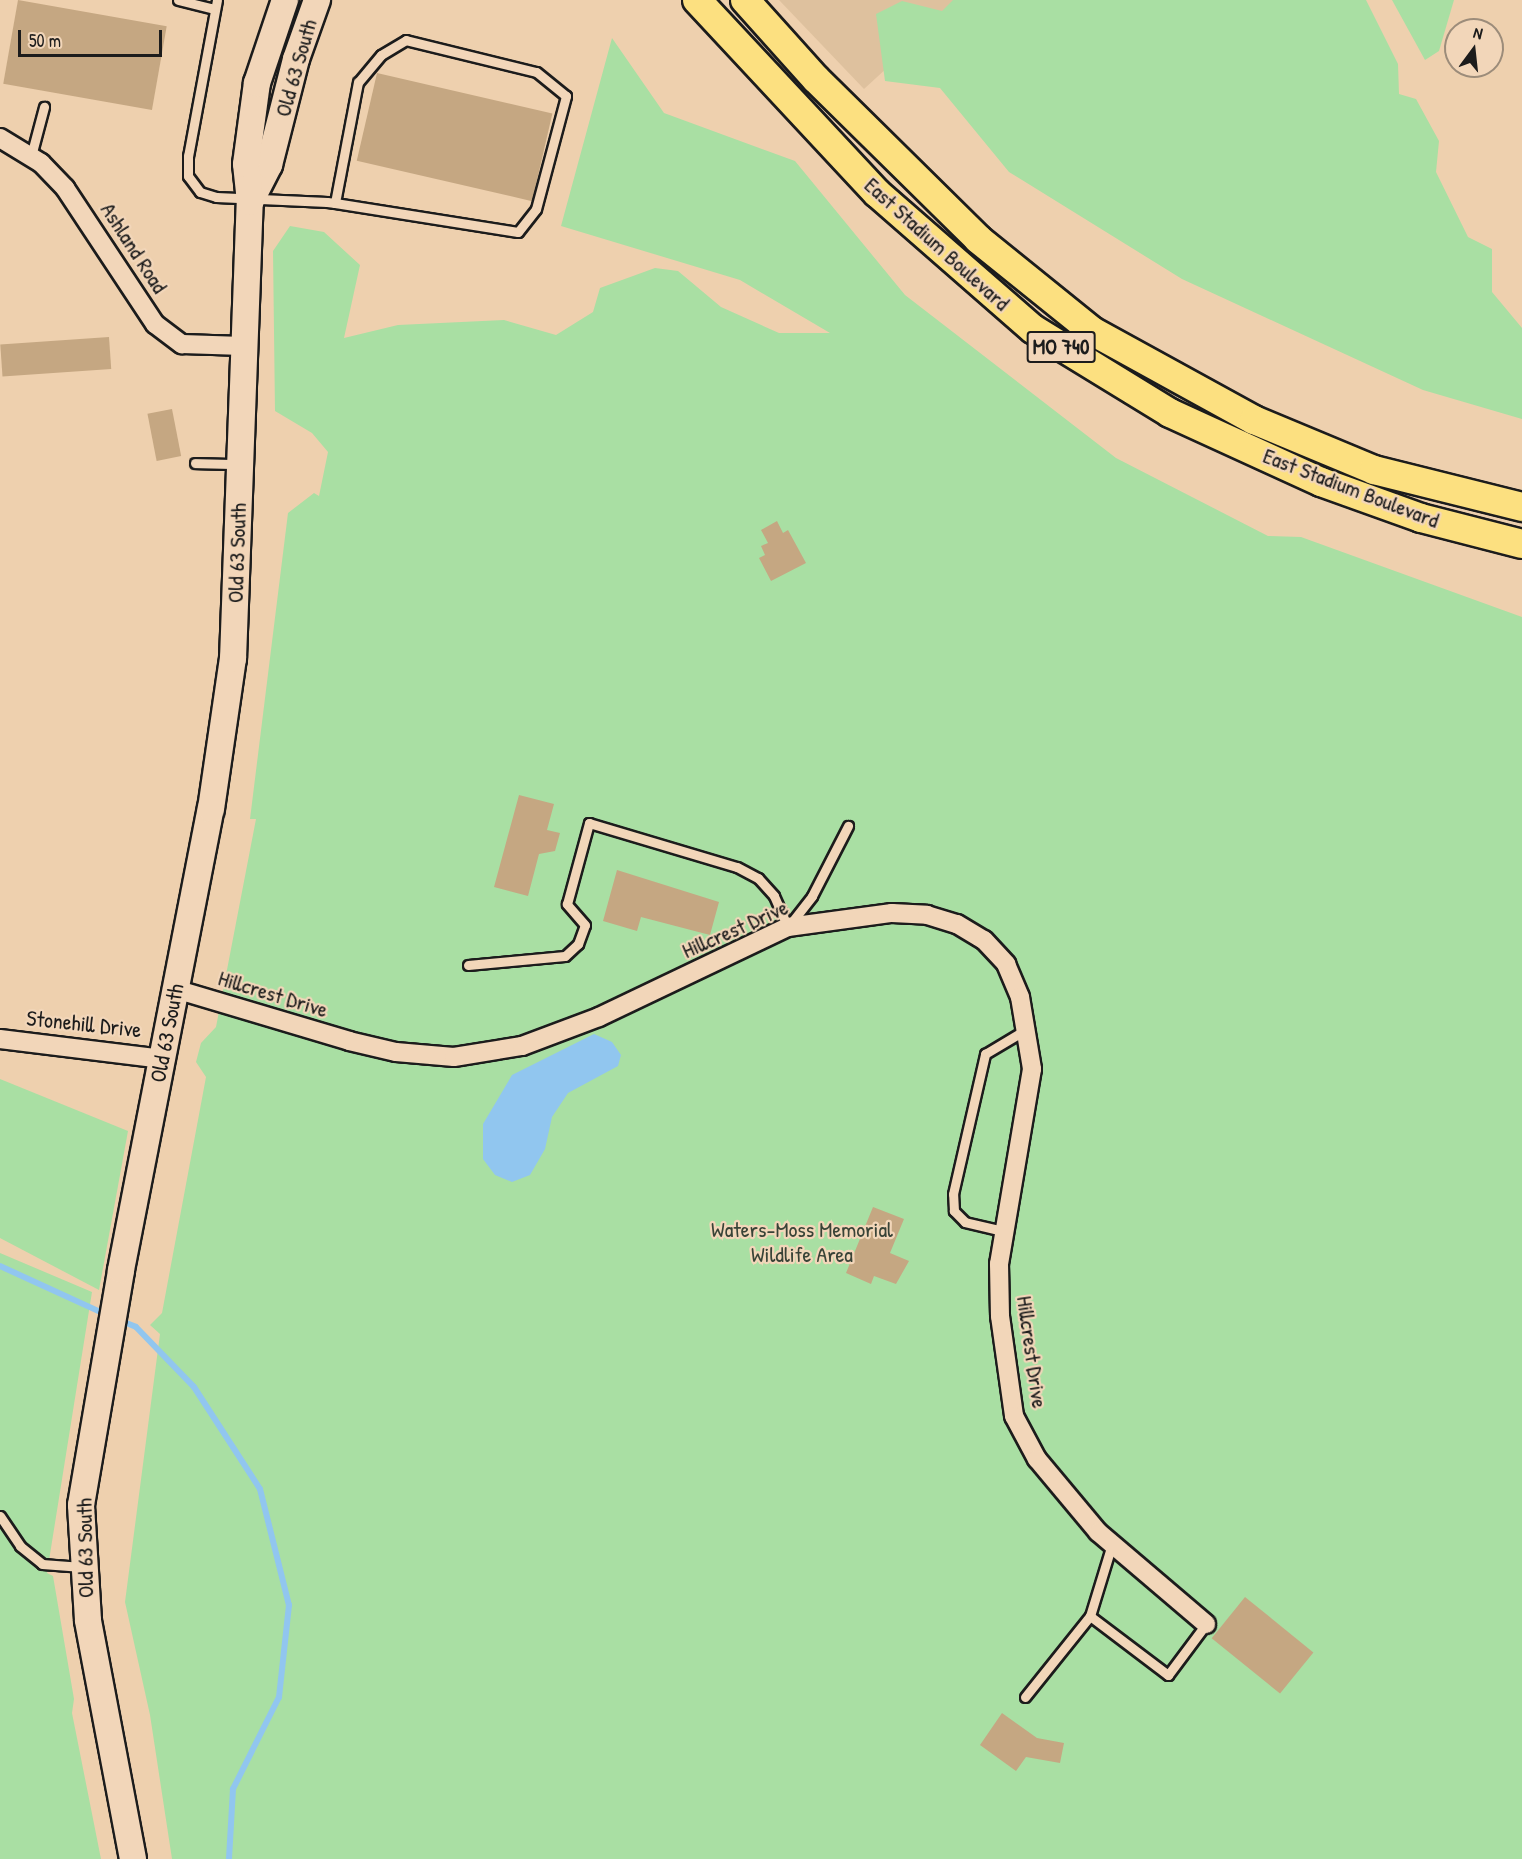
<!DOCTYPE html>
<style>
body{margin:0}
#map{position:relative;width:1522px;height:1859px;overflow:hidden;background:#eed0ae;font-family:"Patrick Hand",sans-serif}
div>[style]{position:absolute}
[style*='--x']{left:calc(var(--x)*1px);top:calc(var(--y)*1px);width:calc(var(--w)*1px);rotate:calc(var(--a)*1deg)}
.built>*{inset:0;background:#dec19e}
.green>*{inset:0;background:#a9dfa3}
.water>*{inset:0;background:#91c6ef}
.stream>*{height:6px;margin:-3px;padding:0 3px;transform-origin:3px;border-radius:3px;background:#91c6ef}
.building>*{inset:0;background:#c5a782;transform-origin:0 0}
.roads{filter:drop-shadow(2px 0 #1c1c1c) drop-shadow(-2px 0 #1c1c1c) drop-shadow(0 2px #1c1c1c) drop-shadow(0 -2px #1c1c1c)}
.lane>*{height:9px;margin:-4.5px;padding:0 4.5px;transform-origin:4.5px;border-radius:4.5px;background:#f2d6b9}
.street>*{height:18px;margin:-9px;padding:0 9px;transform-origin:9px;border-radius:9px;background:#f2d6b9}
.secondary>*{height:26px;margin:-13px;padding:0 13px;transform-origin:13px;border-radius:13px;background:#f2d6b9}
.primary>*{height:28px;margin:-14px;padding:0 14px;transform-origin:14px;border-radius:14px;background:#fce080}
span{translate:-50% -50%;white-space:nowrap;text-align:center;line-height:1.15;-webkit-text-stroke:4.5px #f2d6b9;paint-order:stroke}
.shield-label span{padding:2px 4px;background:#f2d6b9;border:2px solid;border-radius:4px;-webkit-text-stroke-width:0}
.shield-label{font-size:21px;color:#1c1c1c;font-weight:700}
.street-label{font-size:22px;color:#1c1c1c}
.park-label{font-size:22px;color:#384337}
.north{position:absolute;left:1444px;top:18px;width:60px;height:60px;box-sizing:border-box;background:#f2d6b9;border:2px solid #9c8c7a;border-radius:50%;rotate:15deg;font-size:16px;font-weight:700;line-height:24px;text-align:center;color:#1c1c1c}
.north::after{content:'';display:block;margin:auto;width:21px;height:27px;background:#1c1c1c;clip-path:polygon(50% 0,100% 100%,50% 72%,0 100%)}
.scale{position:absolute;left:18px;top:30px;width:144px;height:27px;box-sizing:border-box;border:3px solid #1c1c1c;border-top:0;padding-left:8px;font-size:18px;line-height:21px;white-space:nowrap;color:#1c1c1c;-webkit-text-stroke:4px #f2d6b9;paint-order:stroke}
</style>
<div id="map">
<div class="built">
<i style="clip-path:polygon(779px 0,961px 0,864px 89px)"></i>
</div>
<div class="green">
<i style="clip-path:polygon(953px 0,1366px 0,1398px 64px,1399px 94px,1416px 99px,1439px 141px,1436px 172px,1468px 237px,1492px 249px,1492px 292px,1522px 328px,1522px 419px,1423px 390px,1182px 279px,1009px 172px,940px 88px,885px 81px,876px 14px,902px 1px,942px 11px)"></i>
<i style="clip-path:polygon(1392px 0,1454px 0,1439px 51px,1425px 60px)"></i>
<i style="clip-path:polygon(612px 38px,664px 113px,795px 161px,905px 295px,1116px 458px,1268px 536px,1301px 537px,1522px 617px,1522px 1859px,172px 1859px,150px 1715px,125px 1602px,160px 1334px,150px 1325px,162px 1313px,206px 1077px,196px 1062px,201px 1043px,216px 1027px,256px 819px,250px 819px,288px 513px,314px 493px,319px 496px,328px 452px,312px 433px,275px 411px,273px 251px,290px 226px,324px 232px,360px 265px,344px 338px,398px 325px,504px 320px,556px 335px,593px 312px,600px 288px,655px 268px,678px 271px,721px 307px,779px 333px,830px 333px,740px 280px,561px 226px)"></i>
<i style="clip-path:polygon(0 1079px,128px 1131px,99px 1290px,0 1238px)"></i>
<i style="clip-path:polygon(0 1253px,92px 1292px,47px 1573px,53px 1576px,74px 1699px,72px 1713px,101px 1859px,0 1859px)"></i>
</div>
<div class="water">
<i style="clip-path:polygon(594px 1034px,612px 1042px,621px 1055px,618px 1066px,568px 1093px,552px 1117px,545px 1149px,530px 1175px,512px 1182px,495px 1175px,483px 1159px,483px 1124px,512px 1075px)"></i>
</div>
<div class="stream">
<i style="--x:0;--y:1266;--w:118;--a:24.6"></i>
<i style="--x:119;--y:1320;--w:18;--a:22"></i>
<i style="--x:136;--y:1327;--w:83;--a:46"></i>
<i style="--x:194;--y:1387;--w:121;--a:57.1"></i>
<i style="--x:260;--y:1489;--w:120;--a:76"></i>
<i style="--x:289;--y:1605;--w:93;--a:96.2"></i>
<i style="--x:279;--y:1697;--w:103;--a:116.6"></i>
<i style="--x:233;--y:1789;--w:70;--a:93.3"></i>
</div>
<div class="building">
<i style="left:18px;top:0;width:151px;height:85px;rotate:10deg"></i>
<i style="left:377px;top:73px;width:180px;height:90px;rotate:13deg"></i>
<i style="left:109px;top:337px;width:32px;height:109px;rotate:86deg"></i>
<i style="left:172px;top:409px;width:48px;height:25px;rotate:79deg"></i>
<i style="clip-path:polygon(777px 521px,783px 533px,788px 530px,806px 563px,771px 581px,759px 558px,765px 555px,761px 546px,768px 543px,761px 530px)"></i>
<i style="clip-path:polygon(519px 795px,554px 804px,547px 830px,560px 833px,555px 851px,539px 854px,528px 896px,494px 887px)"></i>
<i style="clip-path:polygon(617px 870px,719px 902px,710px 935px,641px 917px,637px 931px,603px 921px)"></i>
<i style="clip-path:polygon(873px 1207px,904px 1219px,890px 1253px,909px 1261px,896px 1284px,874px 1276px,871px 1284px,846px 1273px)"></i>
<i style="left:1245px;top:1597px;width:88px;height:53px;rotate:39deg"></i>
<i style="clip-path:polygon(1002px 1713px,1037px 1738px,1064px 1743px,1060px 1763px,1026px 1757px,1016px 1771px,980px 1745px)"></i>
</div>
<div class="roads">
<div class="lane">
<i style="--x:178;--y:0;--w:36;--a:14"></i>
<i style="--x:217;--y:0;--w:159;--a:100.5"></i>
<i style="--x:188;--y:156;--w:20;--a:90"></i>
<i style="--x:188;--y:176;--w:20;--a:53"></i>
<i style="--x:200;--y:192;--w:17;--a:17"></i>
<i style="--x:216;--y:197;--w:111;--a:2.6"></i>
<i style="--x:327;--y:202;--w:8;--a:7"></i>
<i style="--x:335;--y:203;--w:185;--a:9"></i>
<i style="--x:518;--y:232;--w:29;--a:-52"></i>
<i style="--x:536;--y:209;--w:117;--a:-75.1"></i>
<i style="--x:566;--y:96;--w:38;--a:-141"></i>
<i style="--x:536;--y:72;--w:134;--a:-166.2"></i>
<i style="--x:406;--y:40;--w:29;--a:149"></i>
<i style="--x:381;--y:55;--w:35;--a:130"></i>
<i style="--x:358;--y:82;--w:123;--a:100.8"></i>
<i style="--x:31;--y:156;--w:51;--a:-75.1"></i>
<i style="--x:195;--y:463;--w:42;--a:1.4"></i>
<i style="--x:468;--y:965;--w:97;--a:-5.3"></i>
<i style="--x:565;--y:956;--w:18;--a:-43"></i>
<i style="--x:578;--y:944;--w:20;--a:-70"></i>
<i style="--x:585;--y:925;--w:28;--a:-131"></i>
<i style="--x:567;--y:904;--w:84;--a:-74.8"></i>
<i style="--x:589;--y:823;--w:154;--a:16.6"></i>
<i style="--x:737;--y:867;--w:24;--a:28"></i>
<i style="--x:758;--y:878;--w:24;--a:48"></i>
<i style="--x:774;--y:896;--w:34;--a:66"></i>
<i style="--x:788;--y:927;--w:39;--a:-52"></i>
<i style="--x:812;--y:896;--w:79;--a:-62.8"></i>
<i style="--x:1003;--y:1231;--w:39;--a:-167"></i>
<i style="--x:965;--y:1222;--w:16;--a:-135"></i>
<i style="--x:954;--y:1211;--w:17;--a:-93"></i>
<i style="--x:953;--y:1194;--w:144;--a:-77.1"></i>
<i style="--x:985;--y:1054;--w:49;--a:-30.8"></i>
<i style="--x:0;--y:1516;--w:36;--a:56"></i>
<i style="--x:20;--y:1546;--w:28;--a:39"></i>
<i style="--x:42;--y:1564;--w:40;--a:4.3"></i>
<i style="--x:1112;--y:1544;--w:75;--a:107"></i>
<i style="--x:1090;--y:1616;--w:98;--a:37.1"></i>
<i style="--x:1168;--y:1675;--w:64;--a:-53.3"></i>
<i style="--x:1025;--y:1697;--w:104;--a:-51.3"></i>
</div>
<div class="street">
<i style="--x:0;--y:138;--w:48;--a:31.4"></i>
<i style="--x:41;--y:163;--w:35;--a:46"></i>
<i style="--x:65;--y:188;--w:163;--a:56.5"></i>
<i style="--x:155;--y:324;--w:34;--a:37"></i>
<i style="--x:182;--y:344;--w:61;--a:1.9"></i>
<i style="--x:175;--y:989;--w:182;--a:16.6"></i>
<i style="--x:349;--y:1041;--w:48;--a:13.2"></i>
<i style="--x:396;--y:1052;--w:58;--a:4.9"></i>
<i style="--x:454;--y:1057;--w:69;--a:-9.2"></i>
<i style="--x:522;--y:1046;--w:82;--a:-20.6"></i>
<i style="--x:599;--y:1017;--w:209;--a:-25.5"></i>
<i style="--x:788;--y:927;--w:105;--a:-7.7"></i>
<i style="--x:892;--y:913;--w:35;--a:3"></i>
<i style="--x:927;--y:915;--w:31;--a:17"></i>
<i style="--x:957;--y:924;--w:31;--a:31"></i>
<i style="--x:984;--y:940;--w:33;--a:47"></i>
<i style="--x:1006;--y:964;--w:36;--a:67"></i>
<i style="--x:1020;--y:997;--w:73;--a:80.5"></i>
<i style="--x:1032;--y:1069;--w:198;--a:99.6"></i>
<i style="--x:999;--y:1264;--w:52;--a:88.9"></i>
<i style="--x:1000;--y:1316;--w:101;--a:82"></i>
<i style="--x:1014;--y:1416;--w:49;--a:61.9"></i>
<i style="--x:1037;--y:1459;--w:95;--a:50.1"></i>
<i style="--x:1098;--y:1532;--w:142;--a:40.4"></i>
<i style="--x:0;--y:1039;--w:164;--a:7"></i>
</div>
<div class="secondary">
<i style="--x:250;--y:202;--w:42;--a:-62.8"></i>
<i style="--x:269;--y:165;--w:109;--a:-75.7"></i>
<i style="--x:296;--y:59;--w:63;--a:-70.4"></i>
<i style="--x:133;--y:1859;--w:243;--a:-100.7"></i>
<i style="--x:88;--y:1620;--w:115;--a:-93.5"></i>
<i style="--x:81;--y:1505;--w:238;--a:-80.3"></i>
<i style="--x:121;--y:1270;--w:470;--a:-79"></i>
<i style="--x:211;--y:809;--w:152;--a:-81.7"></i>
<i style="--x:233;--y:659;--w:457;--a:-87.9"></i>
<i style="--x:250;--y:202;--w:38;--a:-96"></i>
<i style="--x:246;--y:164;--w:82;--a:-82.3"></i>
<i style="--x:257;--y:83;--w:88;--a:-71.4"></i>
</div>
<div class="primary">
<i style="--x:697;--y:0;--w:264;--a:47"></i>
<i style="--x:877;--y:193;--w:207;--a:41.1"></i>
<i style="--x:1033;--y:329;--w:161;--a:31.5"></i>
<i style="--x:1170;--y:413;--w:166;--a:24.6"></i>
<i style="--x:1321;--y:482;--w:106;--a:19.8"></i>
<i style="--x:1421;--y:518;--w:104;--a:14.4"></i>
<i style="--x:745;--y:0;--w:106;--a:48.1"></i>
<i style="--x:816;--y:79;--w:228;--a:44.6"></i>
<i style="--x:978;--y:239;--w:146;--a:38.9"></i>
<i style="--x:1092;--y:331;--w:185;--a:28.8"></i>
<i style="--x:1254;--y:420;--w:130;--a:22.6"></i>
<i style="--x:1374;--y:470;--w:153;--a:14"></i>
</div>
</div>
<div class="shield-label">
<span style="left:1061px;top:347px">MO 740</span>
</div>
<div class="street-label">
<span style="left:296px;top:68px;rotate:-74deg">Old 63 South</span>
<span style="left:937px;top:244px;rotate:42deg">East Stadium Boulevard</span>
<span style="left:134px;top:248px;rotate:57deg">Ashland Road</span>
<span style="left:1351px;top:488px;rotate:21deg">East Stadium Boulevard</span>
<span style="left:237px;top:553px;rotate:-88deg">Old 63 South</span>
<span style="left:735px;top:929px;rotate:-24deg">Hillcrest Drive</span>
<span style="left:273px;top:994px;rotate:17deg">Hillcrest Drive</span>
<span style="left:84px;top:1024px;rotate:6deg">Stonehill Drive</span>
<span style="left:167px;top:1033px;rotate:-79deg">Old 63 South</span>
<span style="left:1032px;top:1352px;rotate:82deg">Hillcrest Drive</span>
<span style="left:85px;top:1548px;rotate:-91deg">Old 63 South</span>
</div>
<div class="park-label">
<span style="left:802px;top:1242px">Waters-Moss Memorial<br>Wildlife Area</span>
</div>
<div class="north">N</div>
<div class="scale">50 m</div>
</div>
